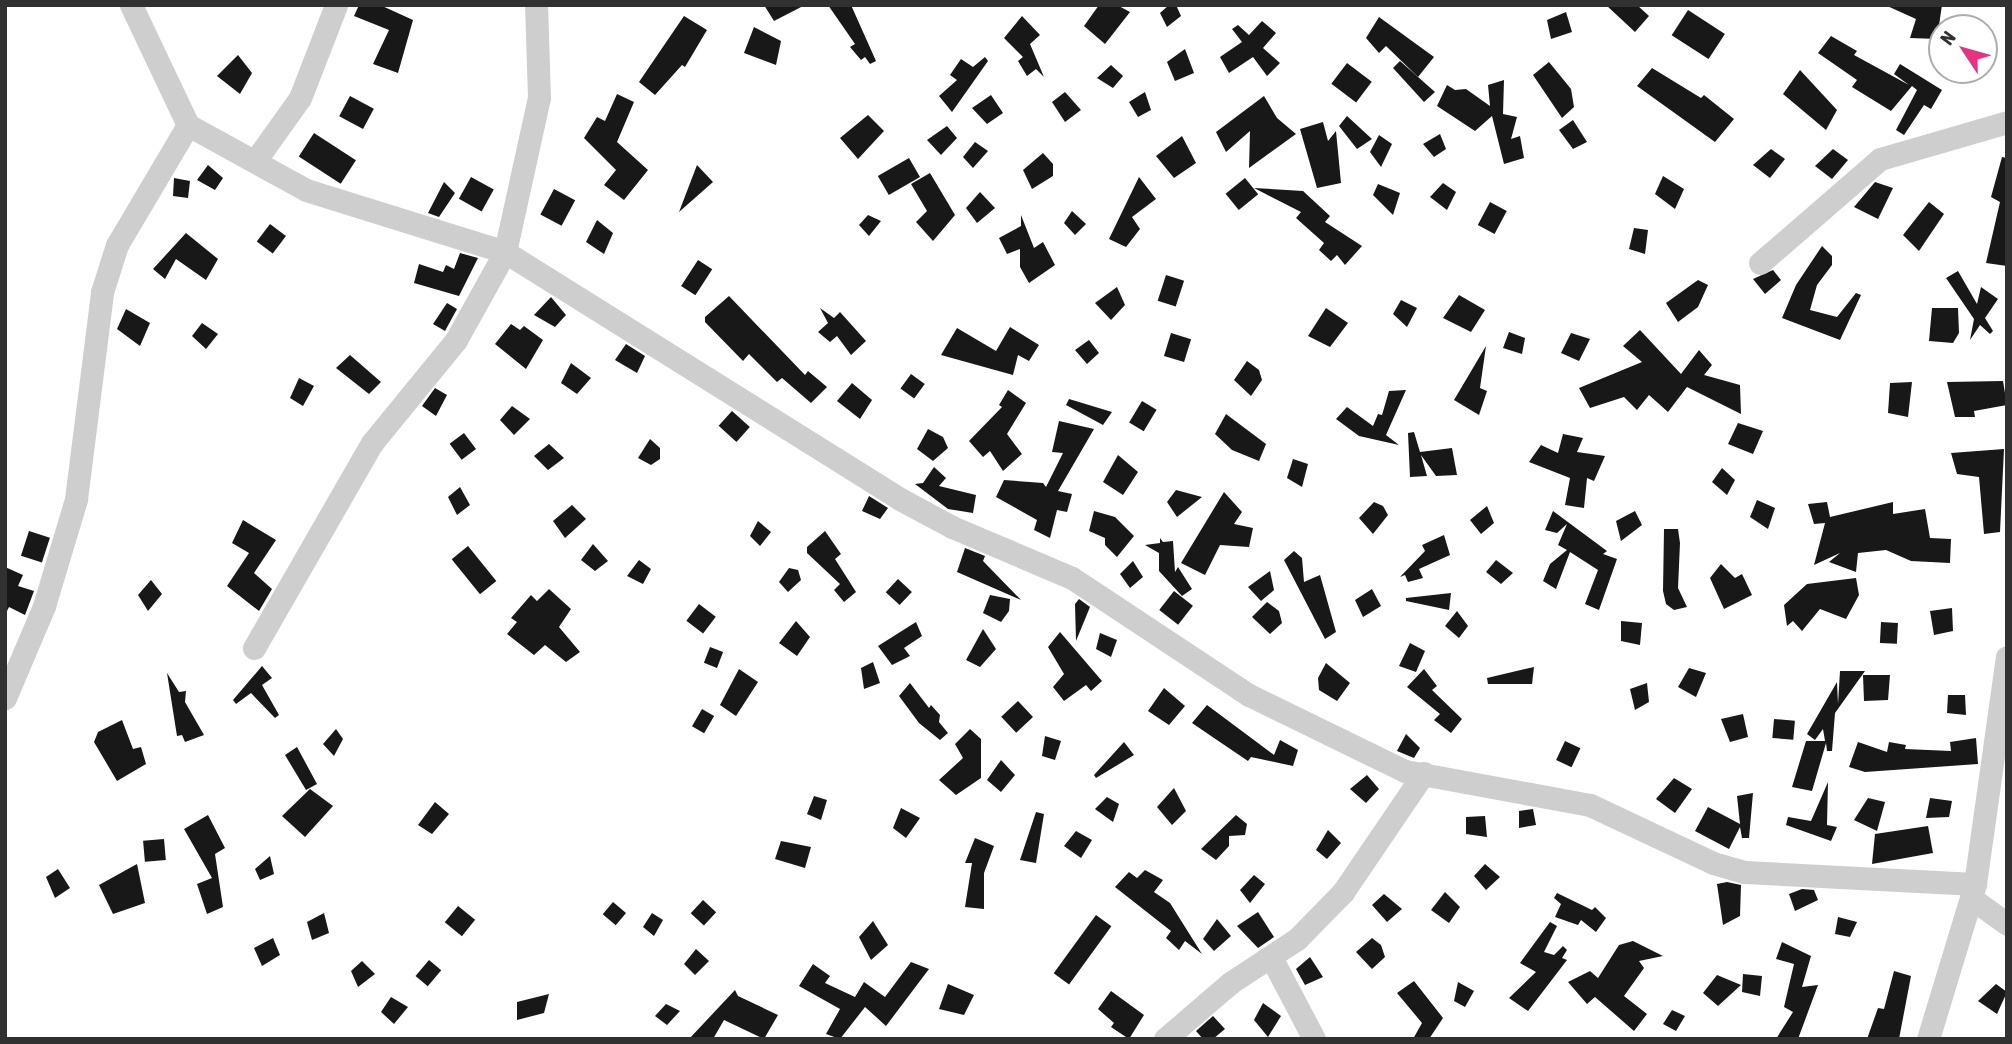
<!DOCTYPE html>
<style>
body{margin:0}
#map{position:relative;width:2012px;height:1044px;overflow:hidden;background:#fff;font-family:"Asap Condensed",sans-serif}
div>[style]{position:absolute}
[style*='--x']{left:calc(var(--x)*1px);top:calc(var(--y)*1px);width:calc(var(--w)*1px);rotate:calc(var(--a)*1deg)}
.building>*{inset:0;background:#181818;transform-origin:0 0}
.minor>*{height:23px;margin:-11.5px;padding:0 11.5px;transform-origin:11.5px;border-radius:11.5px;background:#cecece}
span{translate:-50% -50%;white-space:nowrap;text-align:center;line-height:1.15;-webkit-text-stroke:7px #fff;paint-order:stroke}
.frame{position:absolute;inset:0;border:7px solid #313131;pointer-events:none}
.north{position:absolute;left:1928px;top:14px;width:70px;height:70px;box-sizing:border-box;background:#fff;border:2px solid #adadad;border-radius:50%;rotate:306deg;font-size:19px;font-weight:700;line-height:28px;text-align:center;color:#313131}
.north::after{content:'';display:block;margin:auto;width:24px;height:32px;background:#ea3181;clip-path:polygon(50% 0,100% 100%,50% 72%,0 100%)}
</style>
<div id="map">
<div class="building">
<i style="clip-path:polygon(359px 5px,380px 5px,413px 20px,398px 73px,373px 64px,389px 30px,354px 16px)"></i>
<i style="clip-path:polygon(764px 5px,805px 5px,774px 21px)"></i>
<i style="clip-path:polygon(828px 5px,851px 5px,876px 61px,870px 64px,865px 57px,861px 60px,850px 47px,855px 44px)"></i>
<i style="clip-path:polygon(1099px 5px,1117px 5px,1130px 12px,1105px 44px,1084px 26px)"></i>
<i style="clip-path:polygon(1169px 5px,1176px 5px,1181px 16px,1167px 27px,1160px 13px)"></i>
<i style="clip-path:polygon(1606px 5px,1637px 5px,1649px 16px,1635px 32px)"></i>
<i style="clip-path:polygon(1885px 5px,1942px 5px,1937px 39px,1910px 38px,1916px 19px)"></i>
<i style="left:1688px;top:10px;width:44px;height:30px;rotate:33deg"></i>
<i style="clip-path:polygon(1566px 12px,1572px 32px,1551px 39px,1547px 20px)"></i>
<i style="clip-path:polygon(684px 16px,707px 30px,685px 67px,682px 65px,655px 95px,639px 82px)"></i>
<i style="clip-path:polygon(1022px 16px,1040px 35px,1030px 44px,1044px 77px,1036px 69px,1027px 76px,1018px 61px,1023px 57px,1004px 38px)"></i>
<i style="clip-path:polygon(1379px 17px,1434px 57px,1418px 77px,1386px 46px,1379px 53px,1366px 38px)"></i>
<i style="clip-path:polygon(1262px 21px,1276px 33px,1263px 48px,1280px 63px,1267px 76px,1253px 57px,1229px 73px,1220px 57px,1242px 42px,1232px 29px,1238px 25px,1249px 35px)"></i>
<i style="clip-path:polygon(754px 27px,781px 41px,776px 65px,744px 53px)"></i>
<i style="clip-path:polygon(1831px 36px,1857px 51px,1854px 55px,1909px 85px,1894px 74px,1900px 64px,1942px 90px,1931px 109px,1924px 105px,1904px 135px,1896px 130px,1917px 90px,1912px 86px,1891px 111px,1852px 87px,1857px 80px,1818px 53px)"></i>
<i style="clip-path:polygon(1185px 49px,1194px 73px,1175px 81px,1167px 62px)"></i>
<i style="clip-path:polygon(238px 55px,252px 73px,240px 94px,217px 76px)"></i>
<i style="clip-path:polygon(985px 57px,988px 61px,952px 112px,939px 96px,957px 80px,950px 75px,961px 59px,973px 67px)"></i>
<i style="clip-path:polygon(1400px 61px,1435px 92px,1424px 102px,1393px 68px)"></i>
<i style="clip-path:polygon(1549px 62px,1571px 89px,1574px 107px,1562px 118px,1533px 75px)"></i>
<i style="left:1347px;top:63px;width:31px;height:26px;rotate:37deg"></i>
<i style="clip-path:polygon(1111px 65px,1123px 76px,1113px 88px,1097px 78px)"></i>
<i style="clip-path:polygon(1652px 68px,1701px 98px,1704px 95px,1734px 119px,1715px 142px,1637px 86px)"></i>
<i style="clip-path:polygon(1800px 70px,1837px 110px,1826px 130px,1783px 94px)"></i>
<i style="clip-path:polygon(1504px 80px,1503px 114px,1517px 117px,1511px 139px,1520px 136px,1524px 158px,1504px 164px,1492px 116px,1475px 131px,1437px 106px,1447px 85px,1455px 90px,1466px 89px,1490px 106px,1488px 85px)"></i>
<i style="clip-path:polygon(1065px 92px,1081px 110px,1065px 122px,1052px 102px)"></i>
<i style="clip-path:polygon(1145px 92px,1151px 110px,1138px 117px,1129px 102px)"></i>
<i style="clip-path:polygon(617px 94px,634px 102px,617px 142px,648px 170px,624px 200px,604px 185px,616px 170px,584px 138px,597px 117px,605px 121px)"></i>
<i style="clip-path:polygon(991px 95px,1003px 113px,987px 124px,972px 108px)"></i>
<i style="left:350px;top:96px;width:27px;height:23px;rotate:28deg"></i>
<i style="clip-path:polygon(1264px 96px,1277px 118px,1296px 134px,1249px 168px,1250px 131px,1226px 152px,1216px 132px)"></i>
<i style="clip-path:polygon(868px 115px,884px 131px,858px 159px,840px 138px)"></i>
<i style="clip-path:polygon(1347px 116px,1372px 139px,1357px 149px,1339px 126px)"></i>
<i style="clip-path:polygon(1573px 120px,1587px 142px,1573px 149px,1559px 130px)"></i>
<i style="clip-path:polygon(1323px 122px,1328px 141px,1336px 131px,1341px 183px,1317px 188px,1300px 129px)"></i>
<i style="clip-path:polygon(947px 126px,957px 138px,941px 155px,927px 140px)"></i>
<i style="left:314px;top:133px;width:50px;height:28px;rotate:33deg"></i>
<i style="clip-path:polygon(1440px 134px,1446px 149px,1434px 157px,1423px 144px)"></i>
<i style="clip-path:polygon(1379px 135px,1392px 144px,1381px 167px,1370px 152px)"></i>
<i style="clip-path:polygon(1182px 136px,1196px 163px,1174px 178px,1156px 156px)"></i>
<i style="clip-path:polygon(975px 142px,988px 151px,973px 168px,963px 157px)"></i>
<i style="clip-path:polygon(1771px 149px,1785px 159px,1770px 178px,1753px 165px)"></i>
<i style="clip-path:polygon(1833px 149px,1848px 160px,1832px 179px,1815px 166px)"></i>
<i style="clip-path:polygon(1043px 153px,1053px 164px,1053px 176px,1032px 189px,1023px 170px)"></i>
<i style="clip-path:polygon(2002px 157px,2007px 158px,2007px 266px,1986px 263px,2000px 202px,1991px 197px)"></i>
<i style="left:909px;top:158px;width:22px;height:36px;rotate:60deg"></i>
<i style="clip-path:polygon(208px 165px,223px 178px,215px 190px,197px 180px)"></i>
<i style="clip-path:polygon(697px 165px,713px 182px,679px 212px)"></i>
<i style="clip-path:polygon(930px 173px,955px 215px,933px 241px,916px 222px,927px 211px,911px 184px)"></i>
<i style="clip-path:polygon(1663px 176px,1684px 189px,1675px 209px,1655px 194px)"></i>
<i style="left:471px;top:177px;width:26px;height:25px;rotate:29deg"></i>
<i style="clip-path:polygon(1139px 177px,1156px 199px,1132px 217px,1140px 229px,1126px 247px,1109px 239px)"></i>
<i style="clip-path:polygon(174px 178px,190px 181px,188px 198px,173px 196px)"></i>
<i style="left:1245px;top:178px;width:21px;height:25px;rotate:51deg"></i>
<i style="clip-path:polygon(444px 182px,455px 193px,439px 217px,428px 213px)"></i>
<i style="clip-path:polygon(1875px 182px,1893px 188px,1878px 219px,1854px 207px)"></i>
<i style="clip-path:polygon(1443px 183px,1456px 192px,1447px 210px,1430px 197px)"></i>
<i style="clip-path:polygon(1378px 184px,1400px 193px,1393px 215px,1373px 195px)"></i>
<i style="clip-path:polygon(1254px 188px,1303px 191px,1330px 216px,1325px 222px,1362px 246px,1345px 265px,1337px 255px,1331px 261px,1319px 250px,1324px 243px,1296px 218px,1301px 212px)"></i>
<i style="left:554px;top:189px;width:24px;height:29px;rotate:28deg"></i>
<i style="clip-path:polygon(980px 192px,995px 208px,977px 223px,966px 208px)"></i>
<i style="left:1490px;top:202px;width:19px;height:26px;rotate:28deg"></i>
<i style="clip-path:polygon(1929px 202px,1944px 214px,1919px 251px,1903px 235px)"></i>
<i style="clip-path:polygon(1072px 211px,1086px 224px,1075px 235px,1064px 223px)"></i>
<i style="clip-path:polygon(868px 215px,881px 221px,869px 236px,859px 225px)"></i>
<i style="clip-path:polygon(1021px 215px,1034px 248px,1043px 242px,1055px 265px,1029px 283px,1020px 267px,1020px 249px,1007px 254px,999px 238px,1021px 226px)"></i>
<i style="clip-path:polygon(597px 220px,613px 233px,604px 254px,586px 242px)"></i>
<i style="left:270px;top:224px;width:20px;height:22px;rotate:37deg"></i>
<i style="clip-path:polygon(1634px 228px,1648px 230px,1645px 254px,1629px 249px)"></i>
<i style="clip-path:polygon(186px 233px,218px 259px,206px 280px,176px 259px,165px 279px,153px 269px)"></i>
<i style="clip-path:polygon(1822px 246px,1832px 256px,1832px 265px,1817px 285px,1810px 310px,1837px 317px,1856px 293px,1861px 295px,1840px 340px,1782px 318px,1796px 285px)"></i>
<i style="clip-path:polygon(460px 253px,478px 258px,459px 296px,414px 283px,419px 264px,443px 272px,446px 265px,454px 269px)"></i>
<i style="left:698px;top:260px;width:17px;height:31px;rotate:33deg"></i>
<i style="clip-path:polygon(1773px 270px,1781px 280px,1765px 294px,1753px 279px)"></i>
<i style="clip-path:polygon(1958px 271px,1977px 304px,1981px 287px,1998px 299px,1985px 318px,1993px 331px,1990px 334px,1980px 325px,1970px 340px,1974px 319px,1946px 278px)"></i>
<i style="left:1166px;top:275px;width:19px;height:27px;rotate:18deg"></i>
<i style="clip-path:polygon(1698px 280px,1708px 285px,1698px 307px,1678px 322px,1666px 303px)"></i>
<i style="clip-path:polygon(1117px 287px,1125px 305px,1111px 320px,1095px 303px)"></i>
<i style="clip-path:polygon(1459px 295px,1485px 310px,1471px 332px,1443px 318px)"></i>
<i style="clip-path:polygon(729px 296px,805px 375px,808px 371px,827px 387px,811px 403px,782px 378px,777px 382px,749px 354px,743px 361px,705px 322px,705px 317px)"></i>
<i style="clip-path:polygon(551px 297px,566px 315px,555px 327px,534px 315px)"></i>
<i style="clip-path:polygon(1401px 300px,1417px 308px,1407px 327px,1393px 314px)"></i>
<i style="clip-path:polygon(447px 303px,457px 309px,445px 331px,433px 324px)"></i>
<i style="clip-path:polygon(820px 308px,834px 318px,840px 312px,866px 341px,851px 355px,837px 336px,830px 342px,818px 332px,828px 323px)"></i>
<i style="clip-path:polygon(1326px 308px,1348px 323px,1330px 347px,1308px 336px)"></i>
<i style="clip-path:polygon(1932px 308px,1958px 308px,1959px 333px,1953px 343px,1929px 341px)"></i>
<i style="clip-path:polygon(126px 309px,150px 323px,140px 346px,117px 329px)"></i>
<i style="clip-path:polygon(202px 323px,218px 334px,206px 349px,192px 336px)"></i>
<i style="clip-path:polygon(511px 324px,520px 330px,524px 326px,543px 340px,526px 369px,495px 344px)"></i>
<i style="clip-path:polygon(1010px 327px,1039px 345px,1029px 361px,1018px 355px,1013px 375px,941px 355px,957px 328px,996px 351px)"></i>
<i style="clip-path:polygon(1640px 330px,1681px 374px,1699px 350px,1712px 365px,1704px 375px,1740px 385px,1741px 414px,1687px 387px,1668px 412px,1649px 395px,1637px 410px,1624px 397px,1590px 408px,1579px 388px,1642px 362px,1623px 346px)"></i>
<i style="clip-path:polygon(1509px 332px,1525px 338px,1522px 354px,1503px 348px)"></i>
<i style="left:1171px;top:333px;width:21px;height:24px;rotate:17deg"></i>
<i style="clip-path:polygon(1571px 333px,1590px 339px,1579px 361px,1561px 353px)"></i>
<i style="clip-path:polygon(1089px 340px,1099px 353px,1087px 364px,1075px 350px)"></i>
<i style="clip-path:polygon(626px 344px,645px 356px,637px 373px,615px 360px)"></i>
<i style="clip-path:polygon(1486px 346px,1480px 388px,1487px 391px,1479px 415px,1454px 400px)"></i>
<i style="clip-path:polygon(350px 355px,381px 382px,369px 394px,336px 368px)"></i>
<i style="clip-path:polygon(1247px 361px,1259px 370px,1262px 380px,1251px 396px,1234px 380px)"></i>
<i style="clip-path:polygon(571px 363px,591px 378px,577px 394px,561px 383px)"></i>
<i style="left:911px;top:374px;width:17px;height:18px;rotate:36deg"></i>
<i style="clip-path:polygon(299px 378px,314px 386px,303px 406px,290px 398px)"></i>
<i style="clip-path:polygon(2003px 381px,2007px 405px,1974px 411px,1975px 417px,1955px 417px,1947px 382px)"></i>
<i style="clip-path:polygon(1912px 382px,1908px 417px,1888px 413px,1890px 383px)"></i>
<i style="clip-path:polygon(852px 383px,872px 400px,860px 419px,837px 401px)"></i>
<i style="clip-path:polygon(435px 388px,447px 395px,436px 416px,422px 406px)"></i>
<i style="clip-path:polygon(1008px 390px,1026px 403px,1007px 434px,1022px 454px,1003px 471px,990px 451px,983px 457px,969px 441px,1002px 407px,999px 405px)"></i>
<i style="clip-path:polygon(1406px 390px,1386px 435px,1399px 445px,1359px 436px,1336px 419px,1347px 407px,1373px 426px,1378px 414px,1382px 415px,1389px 391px)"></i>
<i style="clip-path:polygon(1069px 399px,1112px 412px,1103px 425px,1066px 405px)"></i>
<i style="left:1142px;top:401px;width:17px;height:25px;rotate:31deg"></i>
<i style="clip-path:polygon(512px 406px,530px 419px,514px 435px,500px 420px)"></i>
<i style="left:732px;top:411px;width:24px;height:20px;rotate:42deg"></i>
<i style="clip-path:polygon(1226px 414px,1266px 444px,1259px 461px,1232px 450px,1215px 434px)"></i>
<i style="clip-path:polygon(1059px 421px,1094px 429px,1058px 491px,1072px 494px,1067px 512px,1057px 510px,1050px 538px,1034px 530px,1037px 520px,996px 497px,1004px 480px,1043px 483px,1046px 487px,1063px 453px,1052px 452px)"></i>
<i style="clip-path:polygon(1738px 423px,1763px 431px,1753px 454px,1728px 444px)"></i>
<i style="clip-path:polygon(928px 429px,943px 437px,948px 448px,933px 461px,917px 449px)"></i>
<i style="clip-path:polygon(1414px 432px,1420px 452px,1452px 448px,1457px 475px,1436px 476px,1421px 455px,1427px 476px,1410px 477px,1408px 433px)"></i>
<i style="left:464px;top:433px;width:20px;height:18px;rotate:53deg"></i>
<i style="clip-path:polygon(1563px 434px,1583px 438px,1577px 452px,1605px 456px,1594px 481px,1587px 478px,1584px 508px,1565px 505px,1570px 478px,1529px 462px,1541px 445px,1558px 453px)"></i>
<i style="clip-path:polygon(650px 439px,660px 448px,660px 459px,651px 465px,638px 458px)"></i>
<i style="clip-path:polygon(549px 444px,564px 458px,548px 470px,534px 456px)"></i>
<i style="clip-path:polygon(2004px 449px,2000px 532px,1984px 534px,1979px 477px,1957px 474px,1951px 453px)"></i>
<i style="clip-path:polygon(1118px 455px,1138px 472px,1123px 495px,1103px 482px)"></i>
<i style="clip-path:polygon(1293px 459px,1308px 464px,1302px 487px,1287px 478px)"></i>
<i style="clip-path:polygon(934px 467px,946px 478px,939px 486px,976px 495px,973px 513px,948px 509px,915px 484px,923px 483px)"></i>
<i style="clip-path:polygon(1722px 468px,1735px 480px,1727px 495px,1712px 482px)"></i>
<i style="clip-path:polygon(460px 487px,470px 505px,457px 515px,448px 497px)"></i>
<i style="clip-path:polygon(1176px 490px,1202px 497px,1177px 517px,1167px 502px)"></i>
<i style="clip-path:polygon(1224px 492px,1242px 512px,1234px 524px,1253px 528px,1249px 547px,1220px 545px,1205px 575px,1181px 563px)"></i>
<i style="clip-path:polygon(869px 496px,888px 508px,880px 519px,862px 511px)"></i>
<i style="clip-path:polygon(1757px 500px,1775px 508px,1768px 529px,1750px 517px)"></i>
<i style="clip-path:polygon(1374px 502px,1383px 506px,1388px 515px,1373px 534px,1359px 518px)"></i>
<i style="clip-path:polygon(1827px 502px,1830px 517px,1893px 502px,1893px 514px,1925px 509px,1930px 538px,1951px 539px,1950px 563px,1911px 561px,1886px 550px,1858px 553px,1856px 572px,1829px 562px,1840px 553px,1814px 565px,1825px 523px,1814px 524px,1808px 504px)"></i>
<i style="clip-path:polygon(572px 505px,586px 519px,565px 538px,553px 521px)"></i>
<i style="clip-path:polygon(1487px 506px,1494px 523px,1481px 534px,1470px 520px)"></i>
<i style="clip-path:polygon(1094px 511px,1115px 517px,1134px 536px,1117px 557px,1105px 545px,1105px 538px,1089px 531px)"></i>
<i style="clip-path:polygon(1553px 511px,1607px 551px,1603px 554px,1617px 559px,1599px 610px,1585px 604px,1598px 570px,1570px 552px,1556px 589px,1543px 581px,1550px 564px,1567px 550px,1558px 545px,1567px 524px,1557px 533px,1545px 530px)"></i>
<i style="clip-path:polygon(1635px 511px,1642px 525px,1621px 541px,1616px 521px)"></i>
<i style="clip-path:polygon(243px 520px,276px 540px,254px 573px,272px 589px,259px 611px,227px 586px,249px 553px,232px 543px)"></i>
<i style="clip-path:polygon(758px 521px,771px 532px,760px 546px,750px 536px)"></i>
<i style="clip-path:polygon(1664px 529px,1678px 529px,1680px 543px,1678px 588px,1687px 607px,1674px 610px,1666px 604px,1663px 591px)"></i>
<i style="left:29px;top:531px;width:22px;height:26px;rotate:18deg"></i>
<i style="clip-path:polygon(825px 531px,841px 554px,835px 559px,856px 592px,844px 602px,834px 590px,840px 584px,807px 553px,807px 547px)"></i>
<i style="clip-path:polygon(1444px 535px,1450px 555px,1419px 569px,1423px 578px,1408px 582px,1405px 575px,1400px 577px,1425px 551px,1422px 545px)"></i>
<i style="clip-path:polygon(1160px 538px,1163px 542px,1173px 541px,1175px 572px,1178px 567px,1192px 589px,1182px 596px,1159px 571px,1159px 553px,1145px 545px,1160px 543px)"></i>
<i style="clip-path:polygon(593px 544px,608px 561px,595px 571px,581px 560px)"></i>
<i style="left:468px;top:546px;width:45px;height:21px;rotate:51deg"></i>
<i style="clip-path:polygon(965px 548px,985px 556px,983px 561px,1021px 600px,957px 572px)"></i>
<i style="clip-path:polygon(1294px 551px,1302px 558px,1304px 582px,1320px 575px,1336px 632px,1325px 639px,1284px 560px)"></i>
<i style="clip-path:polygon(639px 560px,651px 569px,643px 584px,627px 576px)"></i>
<i style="clip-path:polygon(1496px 560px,1513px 573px,1501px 584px,1486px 572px)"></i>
<i style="clip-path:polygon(1133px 561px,1143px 577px,1130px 588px,1120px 574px)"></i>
<i style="clip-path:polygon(1721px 564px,1735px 578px,1742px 574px,1752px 595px,1724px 609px,1710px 578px)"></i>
<i style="clip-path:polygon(5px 567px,23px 575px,18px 586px,34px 591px,25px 615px,9px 607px,5px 615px)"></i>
<i style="clip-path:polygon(789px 568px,798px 570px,801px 580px,788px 592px,779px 582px)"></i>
<i style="clip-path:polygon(1270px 571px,1274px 590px,1261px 601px,1248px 587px)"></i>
<i style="clip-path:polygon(1856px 578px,1859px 595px,1846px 619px,1820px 609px,1802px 631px,1793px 621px,1787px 626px,1784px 605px,1807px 584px)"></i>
<i style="left:898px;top:579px;width:19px;height:18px;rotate:43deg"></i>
<i style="clip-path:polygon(151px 580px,162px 594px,148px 611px,138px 595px)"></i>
<i style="clip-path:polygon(549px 589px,571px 609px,559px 627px,580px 652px,566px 662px,545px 645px,534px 655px,507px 634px,517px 622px,511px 618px,531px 595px,537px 601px)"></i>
<i style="clip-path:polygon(1372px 589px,1381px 606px,1363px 617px,1355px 600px)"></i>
<i style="left:1174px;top:591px;width:24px;height:24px;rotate:38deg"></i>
<i style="clip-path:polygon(1451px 593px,1449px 610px,1406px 601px,1406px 598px)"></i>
<i style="clip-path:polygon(990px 595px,1010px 599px,1009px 611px,1001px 622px,983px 613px)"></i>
<i style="clip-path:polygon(1079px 599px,1090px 607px,1076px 641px,1075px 604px)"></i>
<i style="clip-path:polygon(1267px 602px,1279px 611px,1282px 623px,1270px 634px,1252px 617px)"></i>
<i style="left:699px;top:604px;width:21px;height:21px;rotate:37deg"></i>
<i style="clip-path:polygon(1952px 608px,1953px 631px,1934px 635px,1930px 611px)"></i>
<i style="clip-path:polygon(1457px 611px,1468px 626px,1459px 638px,1445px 626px)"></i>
<i style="clip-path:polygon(796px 621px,810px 637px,797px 656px,779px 643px)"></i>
<i style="clip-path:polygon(1621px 621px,1642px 623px,1640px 645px,1621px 641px)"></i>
<i style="clip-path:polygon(916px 622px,922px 636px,904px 648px,910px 656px,892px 665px,878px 646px)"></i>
<i style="left:1881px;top:622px;width:17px;height:21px;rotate:3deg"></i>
<i style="clip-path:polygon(983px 629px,996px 649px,980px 667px,966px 660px)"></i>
<i style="clip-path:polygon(1060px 632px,1102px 681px,1091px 691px,1086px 685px,1064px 701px,1053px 687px,1064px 674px,1048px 647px)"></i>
<i style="clip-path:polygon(1100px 633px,1117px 640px,1111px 657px,1096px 649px)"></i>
<i style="clip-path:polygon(1410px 643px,1425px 651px,1416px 672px,1399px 666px)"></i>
<i style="left:710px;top:647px;width:14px;height:17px;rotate:21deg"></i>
<i style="clip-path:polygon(873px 662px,880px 683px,864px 689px,861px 668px)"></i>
<i style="clip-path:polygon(1326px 663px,1350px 683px,1337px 701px,1319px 690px,1318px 678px)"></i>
<i style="clip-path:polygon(262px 666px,272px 678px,262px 685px,279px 715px,275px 718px,251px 693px,236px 704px,233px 700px)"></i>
<i style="clip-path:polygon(1534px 667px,1532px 684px,1488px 684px,1487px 678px)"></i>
<i style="clip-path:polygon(1689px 668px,1706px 673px,1696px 697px,1678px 687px)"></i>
<i style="clip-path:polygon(739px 669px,758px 682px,736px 716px,720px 705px)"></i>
<i style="clip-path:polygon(1424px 669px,1437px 686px,1432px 690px,1462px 719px,1451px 733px,1434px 720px,1440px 714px,1407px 687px)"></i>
<i style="clip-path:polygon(1840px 671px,1865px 671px,1835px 713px,1832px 751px,1827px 751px,1826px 743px,1812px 791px,1792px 787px,1806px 741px,1825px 741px,1823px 729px,1815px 740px,1807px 734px,1837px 682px,1838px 704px)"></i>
<i style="clip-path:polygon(167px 673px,179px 692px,186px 691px,185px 702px,204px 735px,185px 742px,182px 735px,177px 736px)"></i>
<i style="clip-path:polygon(1863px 675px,1890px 675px,1888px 700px,1864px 701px)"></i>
<i style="clip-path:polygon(910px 683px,929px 708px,931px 705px,940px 715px,939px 722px,948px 733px,940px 740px,919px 723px,899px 696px)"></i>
<i style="clip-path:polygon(1647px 683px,1649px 702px,1635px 710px,1630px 689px)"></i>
<i style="clip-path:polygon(1164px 688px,1185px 706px,1169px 725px,1148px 711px)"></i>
<i style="clip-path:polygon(1948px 695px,1965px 695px,1966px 715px,1947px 713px)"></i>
<i style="left:1018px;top:701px;width:22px;height:23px;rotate:47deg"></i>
<i style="clip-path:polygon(1207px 705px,1274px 755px,1280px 740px,1298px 750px,1293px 766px,1251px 757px,1248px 761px,1214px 738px,1192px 723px)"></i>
<i style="left:702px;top:709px;width:14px;height:20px;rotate:30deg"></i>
<i style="clip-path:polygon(1743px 714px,1748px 737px,1730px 742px,1721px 719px)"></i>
<i style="left:1774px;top:719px;width:21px;height:19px;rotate:5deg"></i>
<i style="clip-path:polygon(122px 720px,133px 749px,141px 747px,146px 764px,117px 781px,94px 742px,98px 732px)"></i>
<i style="clip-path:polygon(336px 729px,343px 739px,334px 756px,323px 744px)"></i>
<i style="clip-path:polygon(970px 729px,981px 739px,981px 778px,956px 795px,939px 780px,963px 758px,955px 744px)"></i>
<i style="clip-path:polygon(1406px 734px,1420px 748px,1414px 758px,1397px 751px)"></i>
<i style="clip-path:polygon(1045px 736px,1061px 741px,1055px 760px,1042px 756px)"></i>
<i style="clip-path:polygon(1976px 738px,1978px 764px,1865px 772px,1849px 767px,1858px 742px,1887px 752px,1889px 742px,1906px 745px,1905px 749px,1951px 751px,1950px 742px)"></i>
<i style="left:1565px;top:741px;width:17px;height:21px;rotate:25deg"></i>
<i style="clip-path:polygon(1124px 742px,1134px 755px,1096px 778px,1094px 775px)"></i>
<i style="clip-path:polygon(297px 747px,317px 784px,306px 790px,285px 755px)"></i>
<i style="clip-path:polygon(1001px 760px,1015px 775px,1001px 792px,987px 780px)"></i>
<i style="clip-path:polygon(1367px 775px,1379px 789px,1366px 803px,1350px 789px)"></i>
<i style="clip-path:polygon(1674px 778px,1692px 789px,1675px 813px,1656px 799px)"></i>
<i style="clip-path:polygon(1828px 782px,1827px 825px,1837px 827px,1831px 841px,1786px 825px,1788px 817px,1811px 821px)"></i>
<i style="clip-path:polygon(1174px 788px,1186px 811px,1172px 825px,1157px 807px)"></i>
<i style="clip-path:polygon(310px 789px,333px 806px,305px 837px,282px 816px)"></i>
<i style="clip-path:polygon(1753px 793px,1749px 838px,1742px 838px,1740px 827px,1729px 849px,1695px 831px,1708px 807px,1740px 824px,1737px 796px)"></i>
<i style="clip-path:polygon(814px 796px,827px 800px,821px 820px,807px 814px)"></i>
<i style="clip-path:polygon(1107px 797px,1119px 804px,1113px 822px,1095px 809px)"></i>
<i style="clip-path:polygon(1868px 798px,1885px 802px,1877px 831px,1854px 820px)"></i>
<i style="clip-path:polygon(1930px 798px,1952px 801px,1949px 817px,1926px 818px)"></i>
<i style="clip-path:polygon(435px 802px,449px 814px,432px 834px,418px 825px)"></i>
<i style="clip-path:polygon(901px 808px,920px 818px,906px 838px,893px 828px)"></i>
<i style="clip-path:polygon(1533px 809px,1536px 825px,1519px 828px,1519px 811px)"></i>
<i style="clip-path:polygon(1036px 812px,1044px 814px,1036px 863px,1020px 860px)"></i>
<i style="clip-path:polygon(208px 815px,225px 848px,215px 854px,223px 907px,207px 914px,197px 884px,212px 878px,184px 829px)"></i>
<i style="clip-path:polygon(1236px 815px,1247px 824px,1245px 835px,1229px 836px,1229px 846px,1216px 860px,1201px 849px)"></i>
<i style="clip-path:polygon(1485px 816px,1487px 837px,1466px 834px,1466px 817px)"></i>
<i style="clip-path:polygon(1928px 826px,1933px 853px,1872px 864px,1875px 834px)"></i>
<i style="clip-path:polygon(1328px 830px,1341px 843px,1327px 859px,1316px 850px)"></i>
<i style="clip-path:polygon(1076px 831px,1092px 840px,1081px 858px,1064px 846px)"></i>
<i style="clip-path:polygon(975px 838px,994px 846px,984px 873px,984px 909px,965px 907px,972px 863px,965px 863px)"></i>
<i style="left:164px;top:839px;width:21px;height:21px;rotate:85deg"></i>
<i style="clip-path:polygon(781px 841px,811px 847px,805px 868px,775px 859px)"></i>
<i style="clip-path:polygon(270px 856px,274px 874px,260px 880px,255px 869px)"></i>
<i style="clip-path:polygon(137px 864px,145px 903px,113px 914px,99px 885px)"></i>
<i style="clip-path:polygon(1485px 864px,1500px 877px,1486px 890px,1474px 876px)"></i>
<i style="clip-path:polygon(58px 869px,70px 888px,55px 898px,46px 877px)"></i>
<i style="clip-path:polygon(1145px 870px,1163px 880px,1154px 892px,1170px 903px,1202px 954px,1185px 941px,1179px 950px,1166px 938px,1171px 931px,1115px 887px,1129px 872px,1137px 878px)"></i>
<i style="clip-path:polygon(1254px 875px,1265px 884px,1250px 903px,1240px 890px)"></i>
<i style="clip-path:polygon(1727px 882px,1741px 885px,1740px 916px,1723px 925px,1717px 884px)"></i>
<i style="clip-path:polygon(1802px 889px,1814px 890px,1818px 900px,1795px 911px,1789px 894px)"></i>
<i style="clip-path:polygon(1445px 892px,1460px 907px,1449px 923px,1431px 910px)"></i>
<i style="clip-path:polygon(1557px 893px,1592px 910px,1595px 907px,1606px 918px,1596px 932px,1581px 920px,1578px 925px,1555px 917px,1561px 904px,1554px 898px)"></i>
<i style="clip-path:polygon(1384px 894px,1402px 909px,1387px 922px,1372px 905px)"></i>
<i style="left:703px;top:900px;width:18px;height:18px;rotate:43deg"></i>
<i style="left:613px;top:902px;width:17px;height:16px;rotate:40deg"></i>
<i style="left:458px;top:906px;width:22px;height:21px;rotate:39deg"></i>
<i style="clip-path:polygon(1258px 912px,1274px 937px,1258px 948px,1237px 926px)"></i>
<i style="clip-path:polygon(324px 913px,329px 933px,312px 940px,307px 922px)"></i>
<i style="clip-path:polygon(652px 913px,663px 920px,654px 936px,643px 927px)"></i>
<i style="left:1096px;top:915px;width:19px;height:72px;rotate:36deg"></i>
<i style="clip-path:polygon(1838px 917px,1857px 922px,1850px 937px,1835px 934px)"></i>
<i style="clip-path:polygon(1217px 919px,1231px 936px,1214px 951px,1203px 939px)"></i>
<i style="clip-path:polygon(873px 921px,888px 945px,871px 960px,859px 937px)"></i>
<i style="clip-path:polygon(1550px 922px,1557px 926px,1544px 952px,1554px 955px,1563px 946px,1567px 950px,1562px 958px,1567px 960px,1528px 1011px,1509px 998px,1536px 972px,1520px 963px)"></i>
<i style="clip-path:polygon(273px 938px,280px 955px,262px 966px,254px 948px)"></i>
<i style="clip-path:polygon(1372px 938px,1381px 945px,1385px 957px,1372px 969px,1356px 952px)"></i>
<i style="clip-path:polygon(1633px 941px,1663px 956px,1639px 961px,1644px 968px,1624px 996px,1647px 1014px,1634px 1031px,1595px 997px,1587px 1004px,1568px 982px,1590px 971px,1598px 978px,1619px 945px)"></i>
<i style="clip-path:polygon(1782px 942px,1811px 956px,1802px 987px,1818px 985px,1798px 1039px,1776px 1039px,1793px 1012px,1784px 1007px,1794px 964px,1776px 959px)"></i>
<i style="clip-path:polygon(696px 949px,709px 961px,695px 975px,684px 964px)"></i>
<i style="clip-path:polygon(1310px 957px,1323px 977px,1305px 985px,1296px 969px)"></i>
<i style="left:429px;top:960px;width:16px;height:21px;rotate:40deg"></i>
<i style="clip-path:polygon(362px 961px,375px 974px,358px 987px,351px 971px)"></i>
<i style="clip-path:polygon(911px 962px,929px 969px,886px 1026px,865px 1007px,840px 1039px,826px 1034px,840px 1009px,799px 986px,813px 964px,830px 976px,825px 983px,855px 997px,864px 982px,885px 997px)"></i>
<i style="clip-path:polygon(1894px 971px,1911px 976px,1899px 1039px,1867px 1039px,1878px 1008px,1884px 1009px)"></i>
<i style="clip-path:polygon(1743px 974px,1762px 976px,1760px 996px,1742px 992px)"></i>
<i style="clip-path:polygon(1717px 975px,1741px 985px,1718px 1006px,1703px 993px)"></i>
<i style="clip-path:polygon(1414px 981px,1443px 1018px,1429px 1039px,1413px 1039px,1422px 1023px,1397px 993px)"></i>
<i style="clip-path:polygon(1458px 982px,1474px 991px,1465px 1007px,1454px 1001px)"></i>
<i style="clip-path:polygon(948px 984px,974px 995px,964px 1015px,939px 1009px)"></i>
<i style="clip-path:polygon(1996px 984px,2007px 992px,1997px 1014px,1978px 1001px)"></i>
<i style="clip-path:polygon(735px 990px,738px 996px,778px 1015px,764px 1039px,724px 1020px,713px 1039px,689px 1039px)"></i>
<i style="clip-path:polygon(1111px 991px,1144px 1015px,1129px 1039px,1111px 1027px,1114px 1023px,1098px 1009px)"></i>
<i style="clip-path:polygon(549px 994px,544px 1013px,517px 1020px,517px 1002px)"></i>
<i style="clip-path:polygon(391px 997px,408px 1007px,394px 1024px,381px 1012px)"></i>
<i style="clip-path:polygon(1263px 1003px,1281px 1016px,1268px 1037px,1254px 1020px)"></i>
<i style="clip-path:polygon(666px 1004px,680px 1011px,667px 1025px,655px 1016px)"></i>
<i style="clip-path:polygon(1672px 1010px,1685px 1016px,1676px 1031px,1663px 1024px)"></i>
<i style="clip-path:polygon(1213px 1016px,1225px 1029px,1213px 1039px,1203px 1039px,1196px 1031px)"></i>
</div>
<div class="minor">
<i style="--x:188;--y:125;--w:135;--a:28.8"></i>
<i style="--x:306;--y:190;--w:208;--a:17.3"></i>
<i style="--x:505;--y:252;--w:466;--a:32"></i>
<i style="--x:900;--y:499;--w:59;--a:28.3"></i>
<i style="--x:952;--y:527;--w:130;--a:23"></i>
<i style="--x:1072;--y:578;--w:212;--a:33.5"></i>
<i style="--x:1249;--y:695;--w:174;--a:26"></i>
<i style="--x:1405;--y:771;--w:188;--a:10.4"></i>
<i style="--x:1590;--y:805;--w:136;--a:25.2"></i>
<i style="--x:1713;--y:863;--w:33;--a:16"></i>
<i style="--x:1745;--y:872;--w:230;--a:3"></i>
<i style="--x:255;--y:161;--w:77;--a:-54.5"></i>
<i style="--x:300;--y:98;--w:100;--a:-68.8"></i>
<i style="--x:1760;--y:263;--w:159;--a:-40.9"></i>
<i style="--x:1880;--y:159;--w:132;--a:-16.2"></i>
<i style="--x:254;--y:648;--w:237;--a:-60.1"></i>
<i style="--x:372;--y:443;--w:133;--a:-50.8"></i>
<i style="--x:456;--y:340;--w:101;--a:-60.9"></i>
<i style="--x:505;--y:252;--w:158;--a:-77.6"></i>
<i style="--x:539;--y:98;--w:93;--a:-91.8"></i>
<i style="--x:5;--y:698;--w:100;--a:-67"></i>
<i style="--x:44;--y:606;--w:112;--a:-73.3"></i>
<i style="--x:76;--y:499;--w:209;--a:-82.8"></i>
<i style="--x:102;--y:292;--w:49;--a:-72.3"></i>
<i style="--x:117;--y:245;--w:139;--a:-59.4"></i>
<i style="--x:188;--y:125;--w:133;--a:-115.4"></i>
<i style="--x:1971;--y:898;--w:44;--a:35.8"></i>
<i style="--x:1271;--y:957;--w:93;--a:62.3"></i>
<i style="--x:1165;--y:1039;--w:86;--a:-40.7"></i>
<i style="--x:1230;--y:983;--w:80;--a:-33.3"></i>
<i style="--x:1297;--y:939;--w:66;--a:-45.6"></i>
<i style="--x:1343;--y:892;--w:144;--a:-55.8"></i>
<i style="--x:1928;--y:1039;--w:162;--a:-73.1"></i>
<i style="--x:1975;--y:884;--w:229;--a:-82"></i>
</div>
<div class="frame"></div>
<div class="north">N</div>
</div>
